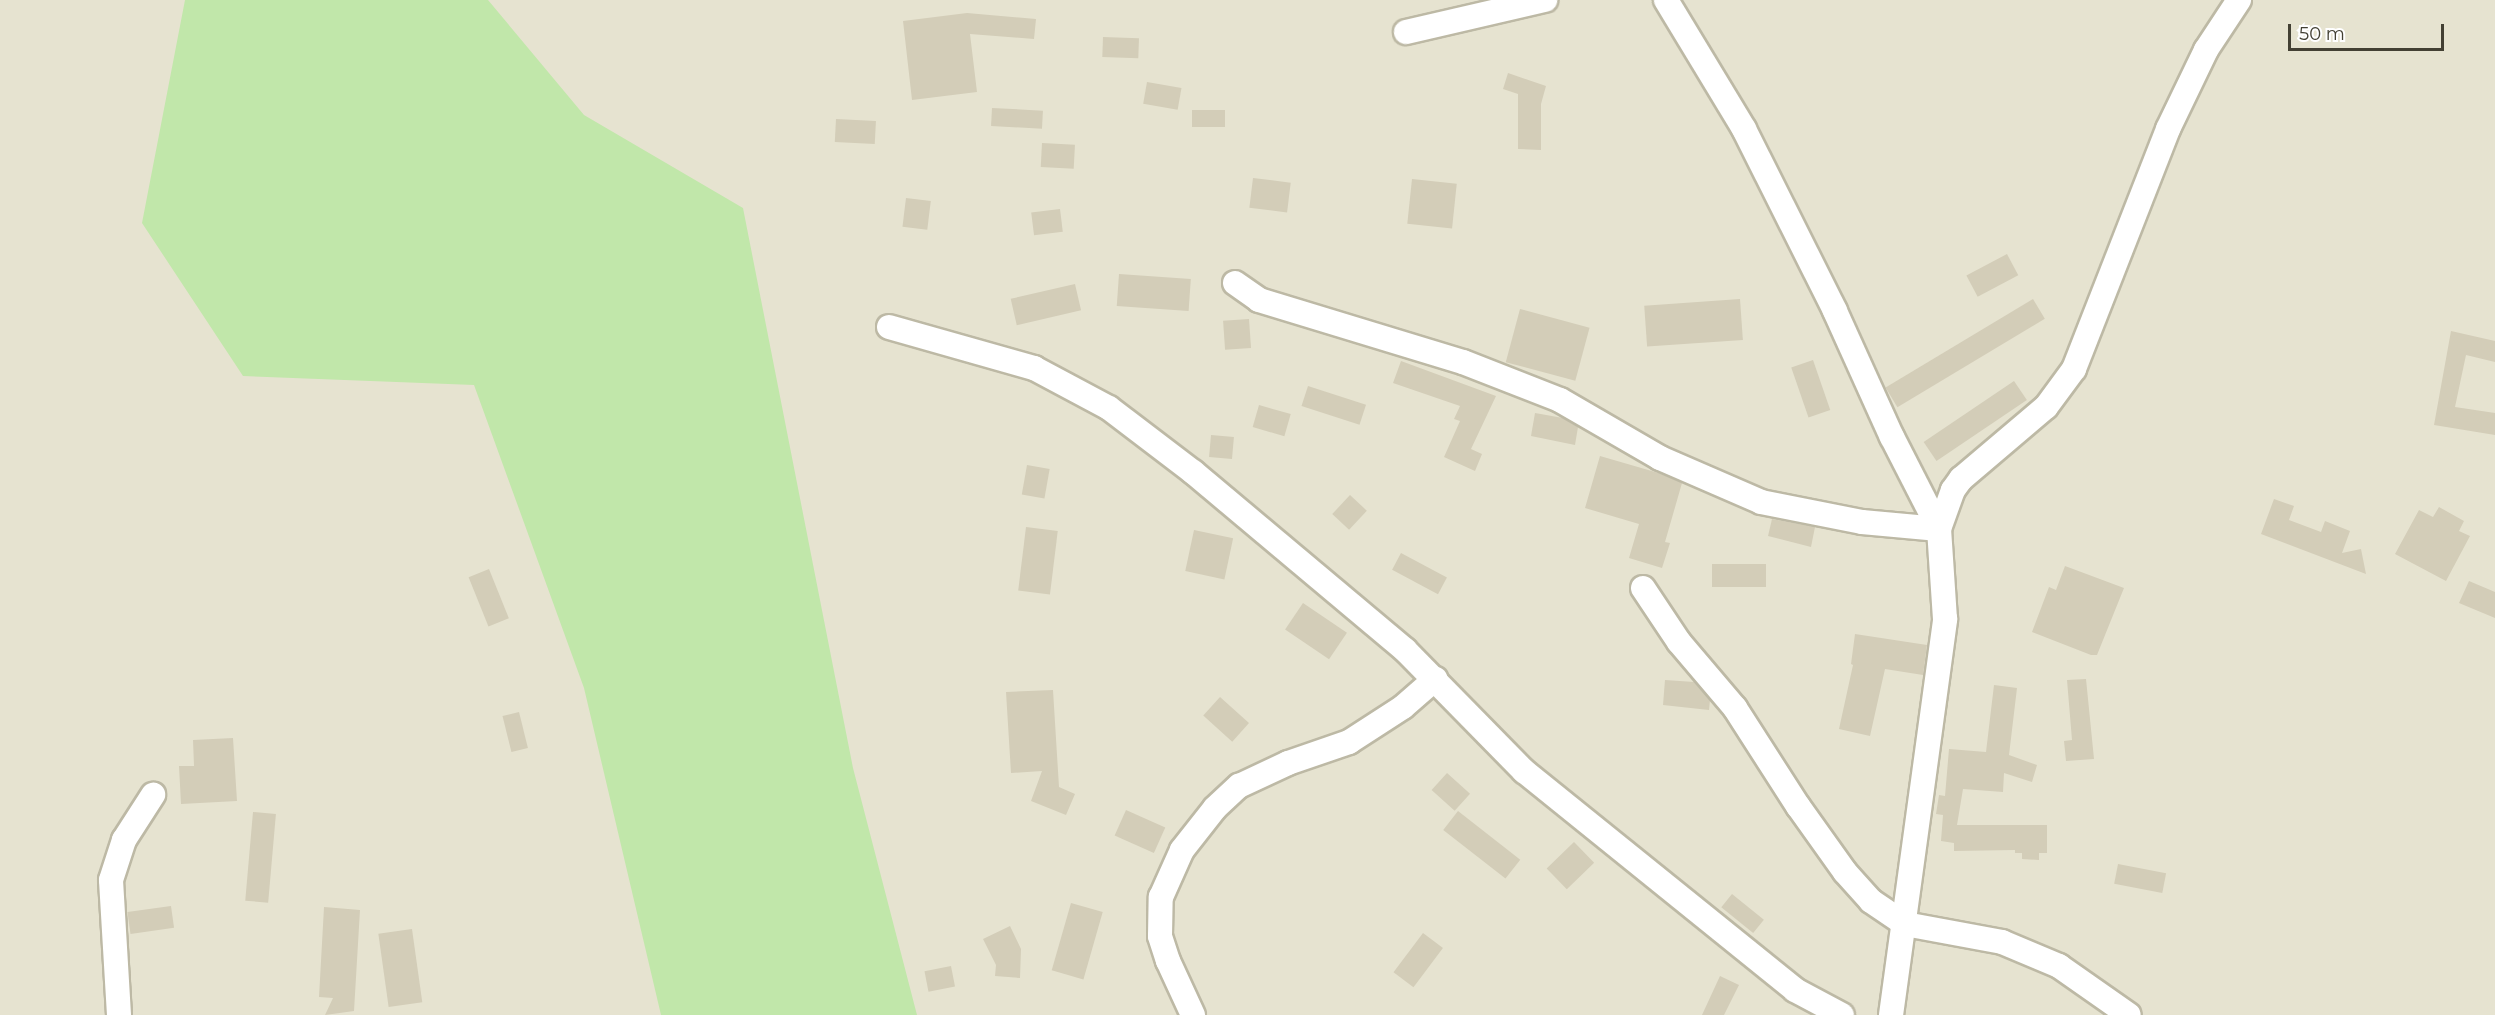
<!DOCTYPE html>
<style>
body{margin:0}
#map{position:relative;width:2495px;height:1015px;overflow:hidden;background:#f2f0e2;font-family:Montserrat,sans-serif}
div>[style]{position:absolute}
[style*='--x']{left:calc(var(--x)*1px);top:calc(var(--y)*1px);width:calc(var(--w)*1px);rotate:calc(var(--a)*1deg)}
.residential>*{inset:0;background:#e6e3d0;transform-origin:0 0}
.green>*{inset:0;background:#c1e7aa}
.building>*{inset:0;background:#d3cdb8;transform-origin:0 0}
.roads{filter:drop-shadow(2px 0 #bdb9a5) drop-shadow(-2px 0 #bdb9a5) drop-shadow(0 2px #bdb9a5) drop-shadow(0 -2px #bdb9a5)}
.street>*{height:24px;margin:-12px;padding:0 12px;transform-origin:12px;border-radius:12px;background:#fff}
span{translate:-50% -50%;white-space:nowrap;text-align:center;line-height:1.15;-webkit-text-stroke:5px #fff;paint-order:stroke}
.scale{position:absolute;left:2288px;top:24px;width:156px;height:27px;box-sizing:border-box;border:3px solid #434033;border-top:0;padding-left:8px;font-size:18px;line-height:21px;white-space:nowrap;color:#434033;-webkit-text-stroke:4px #fff;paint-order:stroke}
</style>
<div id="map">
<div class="residential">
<i style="left:0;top:0;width:2495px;height:1015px"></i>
</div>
<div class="green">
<i style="clip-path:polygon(185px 0,488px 0,584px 115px,743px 208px,853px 768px,917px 1015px,661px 1015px,584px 688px,474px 385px,243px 376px,142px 223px)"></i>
</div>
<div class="building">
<i style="clip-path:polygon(967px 13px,1036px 19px,1034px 39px,970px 34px,977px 92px,912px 100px,903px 21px)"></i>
<i style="left:1103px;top:37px;width:36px;height:20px;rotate:2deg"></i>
<i style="clip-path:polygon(1508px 73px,1546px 86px,1541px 104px,1541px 150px,1518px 149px,1518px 94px,1503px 89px)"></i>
<i style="left:1147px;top:82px;width:35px;height:22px;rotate:10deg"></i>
<i style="left:992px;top:108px;width:51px;height:18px;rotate:3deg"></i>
<i style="left:1192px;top:110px;width:33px;height:17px"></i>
<i style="left:836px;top:119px;width:40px;height:23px;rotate:3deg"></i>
<i style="left:1042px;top:143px;width:33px;height:24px;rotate:3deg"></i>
<i style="left:1253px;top:178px;width:38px;height:30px;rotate:7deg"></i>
<i style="left:1412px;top:179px;width:45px;height:45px;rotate:6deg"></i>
<i style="left:906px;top:198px;width:25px;height:29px;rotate:7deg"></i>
<i style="left:1060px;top:209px;width:23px;height:29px;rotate:83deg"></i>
<i style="left:2007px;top:254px;width:24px;height:46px;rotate:62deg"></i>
<i style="left:1119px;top:274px;width:72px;height:32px;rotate:4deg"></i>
<i style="left:1075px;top:284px;width:27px;height:66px;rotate:77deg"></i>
<i style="left:1740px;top:299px;width:41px;height:96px;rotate:86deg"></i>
<i style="left:2033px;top:299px;width:23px;height:172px;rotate:59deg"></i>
<i style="left:1520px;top:309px;width:72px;height:55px;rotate:15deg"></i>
<i style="left:1249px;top:319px;width:29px;height:26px;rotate:86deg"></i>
<i style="clip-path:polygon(2451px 331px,2495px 341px,2495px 362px,2466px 355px,2455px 407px,2495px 413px,2495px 435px,2434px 425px)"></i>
<i style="left:1813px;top:360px;width:53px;height:23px;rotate:71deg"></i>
<i style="clip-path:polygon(1401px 361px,1496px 396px,1471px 449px,1482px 454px,1475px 471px,1444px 457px,1460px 421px,1454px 419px,1460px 406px,1393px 383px)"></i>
<i style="left:2014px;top:381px;width:23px;height:109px;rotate:56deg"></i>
<i style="left:1308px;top:386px;width:61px;height:21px;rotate:18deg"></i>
<i style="left:1259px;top:405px;width:33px;height:23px;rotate:16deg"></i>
<i style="clip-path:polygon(1535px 413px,1563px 418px,1578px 427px,1575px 445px,1531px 436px)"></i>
<i style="left:1211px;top:435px;width:23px;height:22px;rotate:5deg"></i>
<i style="clip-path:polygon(1600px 456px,1662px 474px,1682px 483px,1665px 542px,1670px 543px,1662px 568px,1629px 558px,1639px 524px,1585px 508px)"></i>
<i style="left:1027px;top:465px;width:23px;height:30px;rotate:10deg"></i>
<i style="left:1350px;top:495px;width:23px;height:26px;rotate:43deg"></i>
<i style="clip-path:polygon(2274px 499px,2294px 506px,2289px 520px,2321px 532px,2325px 521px,2350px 531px,2342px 553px,2361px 549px,2366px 574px,2261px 534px)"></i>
<i style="clip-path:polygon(2439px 507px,2464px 521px,2459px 531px,2470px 536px,2446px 581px,2395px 554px,2419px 510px,2433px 517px)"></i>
<i style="clip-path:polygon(1772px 519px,1815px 527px,1811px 547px,1768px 536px)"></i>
<i style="left:1026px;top:527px;width:32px;height:64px;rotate:7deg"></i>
<i style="left:1194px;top:530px;width:40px;height:42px;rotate:12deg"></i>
<i style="left:1401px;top:553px;width:52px;height:19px;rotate:28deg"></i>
<i style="left:1766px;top:564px;width:23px;height:54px;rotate:90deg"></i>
<i style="clip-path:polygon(2065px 566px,2124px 588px,2097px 655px,2091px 655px,2032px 632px,2049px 587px,2056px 590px)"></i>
<i style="left:489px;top:569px;width:53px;height:22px;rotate:68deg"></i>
<i style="clip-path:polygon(2469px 581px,2495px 592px,2495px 618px,2459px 603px)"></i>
<i style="left:1303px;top:603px;width:53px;height:32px;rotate:34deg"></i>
<i style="clip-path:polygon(1855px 634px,1927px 645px,1923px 675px,1885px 669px,1870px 736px,1839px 729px,1853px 665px,1851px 664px)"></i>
<i style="clip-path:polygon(2086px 679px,2094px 759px,2066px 761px,2064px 741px,2072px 740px,2067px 680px)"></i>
<i style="clip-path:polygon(1665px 680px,1694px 682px,1710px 700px,1709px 710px,1663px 705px)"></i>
<i style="clip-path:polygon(1994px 685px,2017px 688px,2009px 755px,2037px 765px,2032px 782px,2004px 773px,2003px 792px,1963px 789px,1957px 825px,2047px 825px,2047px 853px,2039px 853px,2039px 860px,2022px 859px,2022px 853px,2015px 853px,2015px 850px,1954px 851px,1954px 843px,1941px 841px,1943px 815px,1936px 814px,1939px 795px,1945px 796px,1949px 749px,1986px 752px)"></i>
<i style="clip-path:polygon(1053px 690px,1059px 787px,1075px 794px,1066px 815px,1031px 801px,1042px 771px,1011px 773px,1006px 692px)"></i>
<i style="left:1220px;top:697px;width:39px;height:25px;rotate:42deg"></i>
<i style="left:519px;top:712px;width:37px;height:17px;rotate:76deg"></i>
<i style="clip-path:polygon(233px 738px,237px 801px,181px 804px,179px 766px,194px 766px,193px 740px)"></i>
<i style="left:1447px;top:773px;width:31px;height:23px;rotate:42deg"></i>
<i style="left:1126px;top:810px;width:43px;height:28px;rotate:24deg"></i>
<i style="left:1458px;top:811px;width:79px;height:24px;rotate:38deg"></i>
<i style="left:253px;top:812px;width:23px;height:89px;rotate:5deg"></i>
<i style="left:1574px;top:842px;width:29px;height:38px;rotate:46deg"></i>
<i style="left:2118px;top:864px;width:49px;height:20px;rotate:11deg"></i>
<i style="left:1732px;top:894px;width:41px;height:17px;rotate:39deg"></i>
<i style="left:1071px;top:903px;width:33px;height:70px;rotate:16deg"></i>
<i style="left:171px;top:906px;width:22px;height:44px;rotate:82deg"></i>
<i style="clip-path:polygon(324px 907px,360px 910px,354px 1011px,325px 1015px,333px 998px,319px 997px)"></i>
<i style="clip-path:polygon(1010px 926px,1021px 949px,1020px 978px,995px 976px,996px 965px,983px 939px)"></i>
<i style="left:412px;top:929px;width:74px;height:34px;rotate:82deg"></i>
<i style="left:1423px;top:933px;width:25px;height:49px;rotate:37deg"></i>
<i style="left:951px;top:966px;width:21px;height:27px;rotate:79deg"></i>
<i style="clip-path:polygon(1720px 976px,1739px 985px,1724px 1015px,1702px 1015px)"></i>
</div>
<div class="roads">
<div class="street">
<i style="--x:1666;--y:0;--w:151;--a:58.8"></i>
<i style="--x:1744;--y:129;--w:203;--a:63.4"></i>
<i style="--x:1835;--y:311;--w:138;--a:65.7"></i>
<i style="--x:1892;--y:437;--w:103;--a:62.9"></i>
<i style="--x:1406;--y:32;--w:143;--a:-13"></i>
<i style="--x:1235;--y:283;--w:29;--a:35"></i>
<i style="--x:1259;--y:300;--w:213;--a:16.9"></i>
<i style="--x:1463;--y:362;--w:104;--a:21.4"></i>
<i style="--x:1560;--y:400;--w:116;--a:30.1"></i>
<i style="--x:1660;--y:458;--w:110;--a:23.5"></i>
<i style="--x:1761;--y:502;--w:103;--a:11.2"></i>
<i style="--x:1862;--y:522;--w:77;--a:5.2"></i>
<i style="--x:889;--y:327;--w:151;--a:15.8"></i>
<i style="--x:1034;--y:368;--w:85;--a:28.1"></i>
<i style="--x:1109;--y:408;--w:106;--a:37.3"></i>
<i style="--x:1193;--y:472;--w:277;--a:40"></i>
<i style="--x:1405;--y:650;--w:170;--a:45.5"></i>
<i style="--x:1524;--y:771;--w:348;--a:38.9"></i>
<i style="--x:1795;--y:990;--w:53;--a:28"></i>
<i style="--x:1643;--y:588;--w:65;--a:56.3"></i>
<i style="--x:1679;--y:642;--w:87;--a:49.7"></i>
<i style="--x:1735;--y:708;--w:117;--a:57.3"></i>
<i style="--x:1798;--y:806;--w:81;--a:54.5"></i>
<i style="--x:1845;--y:872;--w:39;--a:48"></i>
<i style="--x:1871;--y:901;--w:41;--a:34.1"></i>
<i style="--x:1905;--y:924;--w:99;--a:10.5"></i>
<i style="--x:2002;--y:942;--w:62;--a:22.8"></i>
<i style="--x:2059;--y:966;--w:85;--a:35"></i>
<i style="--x:119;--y:1015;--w:135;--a:-93.4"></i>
<i style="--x:111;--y:880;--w:42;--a:-72"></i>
<i style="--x:124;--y:840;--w:54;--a:-57.2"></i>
<i style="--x:1193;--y:1015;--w:60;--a:-114.8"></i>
<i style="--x:1168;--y:961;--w:26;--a:-108"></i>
<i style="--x:1160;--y:936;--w:39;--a:-89"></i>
<i style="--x:1161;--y:897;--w:51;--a:-65.9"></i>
<i style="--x:1182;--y:850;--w:53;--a:-51.8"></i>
<i style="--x:1215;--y:808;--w:33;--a:-43"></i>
<i style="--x:1239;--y:786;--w:54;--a:-25.1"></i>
<i style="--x:1288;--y:763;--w:65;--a:-19"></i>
<i style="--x:1349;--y:742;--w:64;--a:-32.9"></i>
<i style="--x:1403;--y:707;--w:43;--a:-41.2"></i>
<i style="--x:1891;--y:1015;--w:400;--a:-82.2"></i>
<i style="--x:1945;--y:619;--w:90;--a:-93.8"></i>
<i style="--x:1939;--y:529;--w:41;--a:-70.3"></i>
<i style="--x:1953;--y:490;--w:14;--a:-54"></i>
<i style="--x:1961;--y:479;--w:111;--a:-40.3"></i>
<i style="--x:2046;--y:407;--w:47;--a:-53.6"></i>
<i style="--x:2074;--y:369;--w:258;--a:-68.6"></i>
<i style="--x:2168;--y:129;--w:88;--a:-64.3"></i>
<i style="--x:2206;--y:50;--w:60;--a:-56.6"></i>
</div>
</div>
<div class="scale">50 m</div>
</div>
